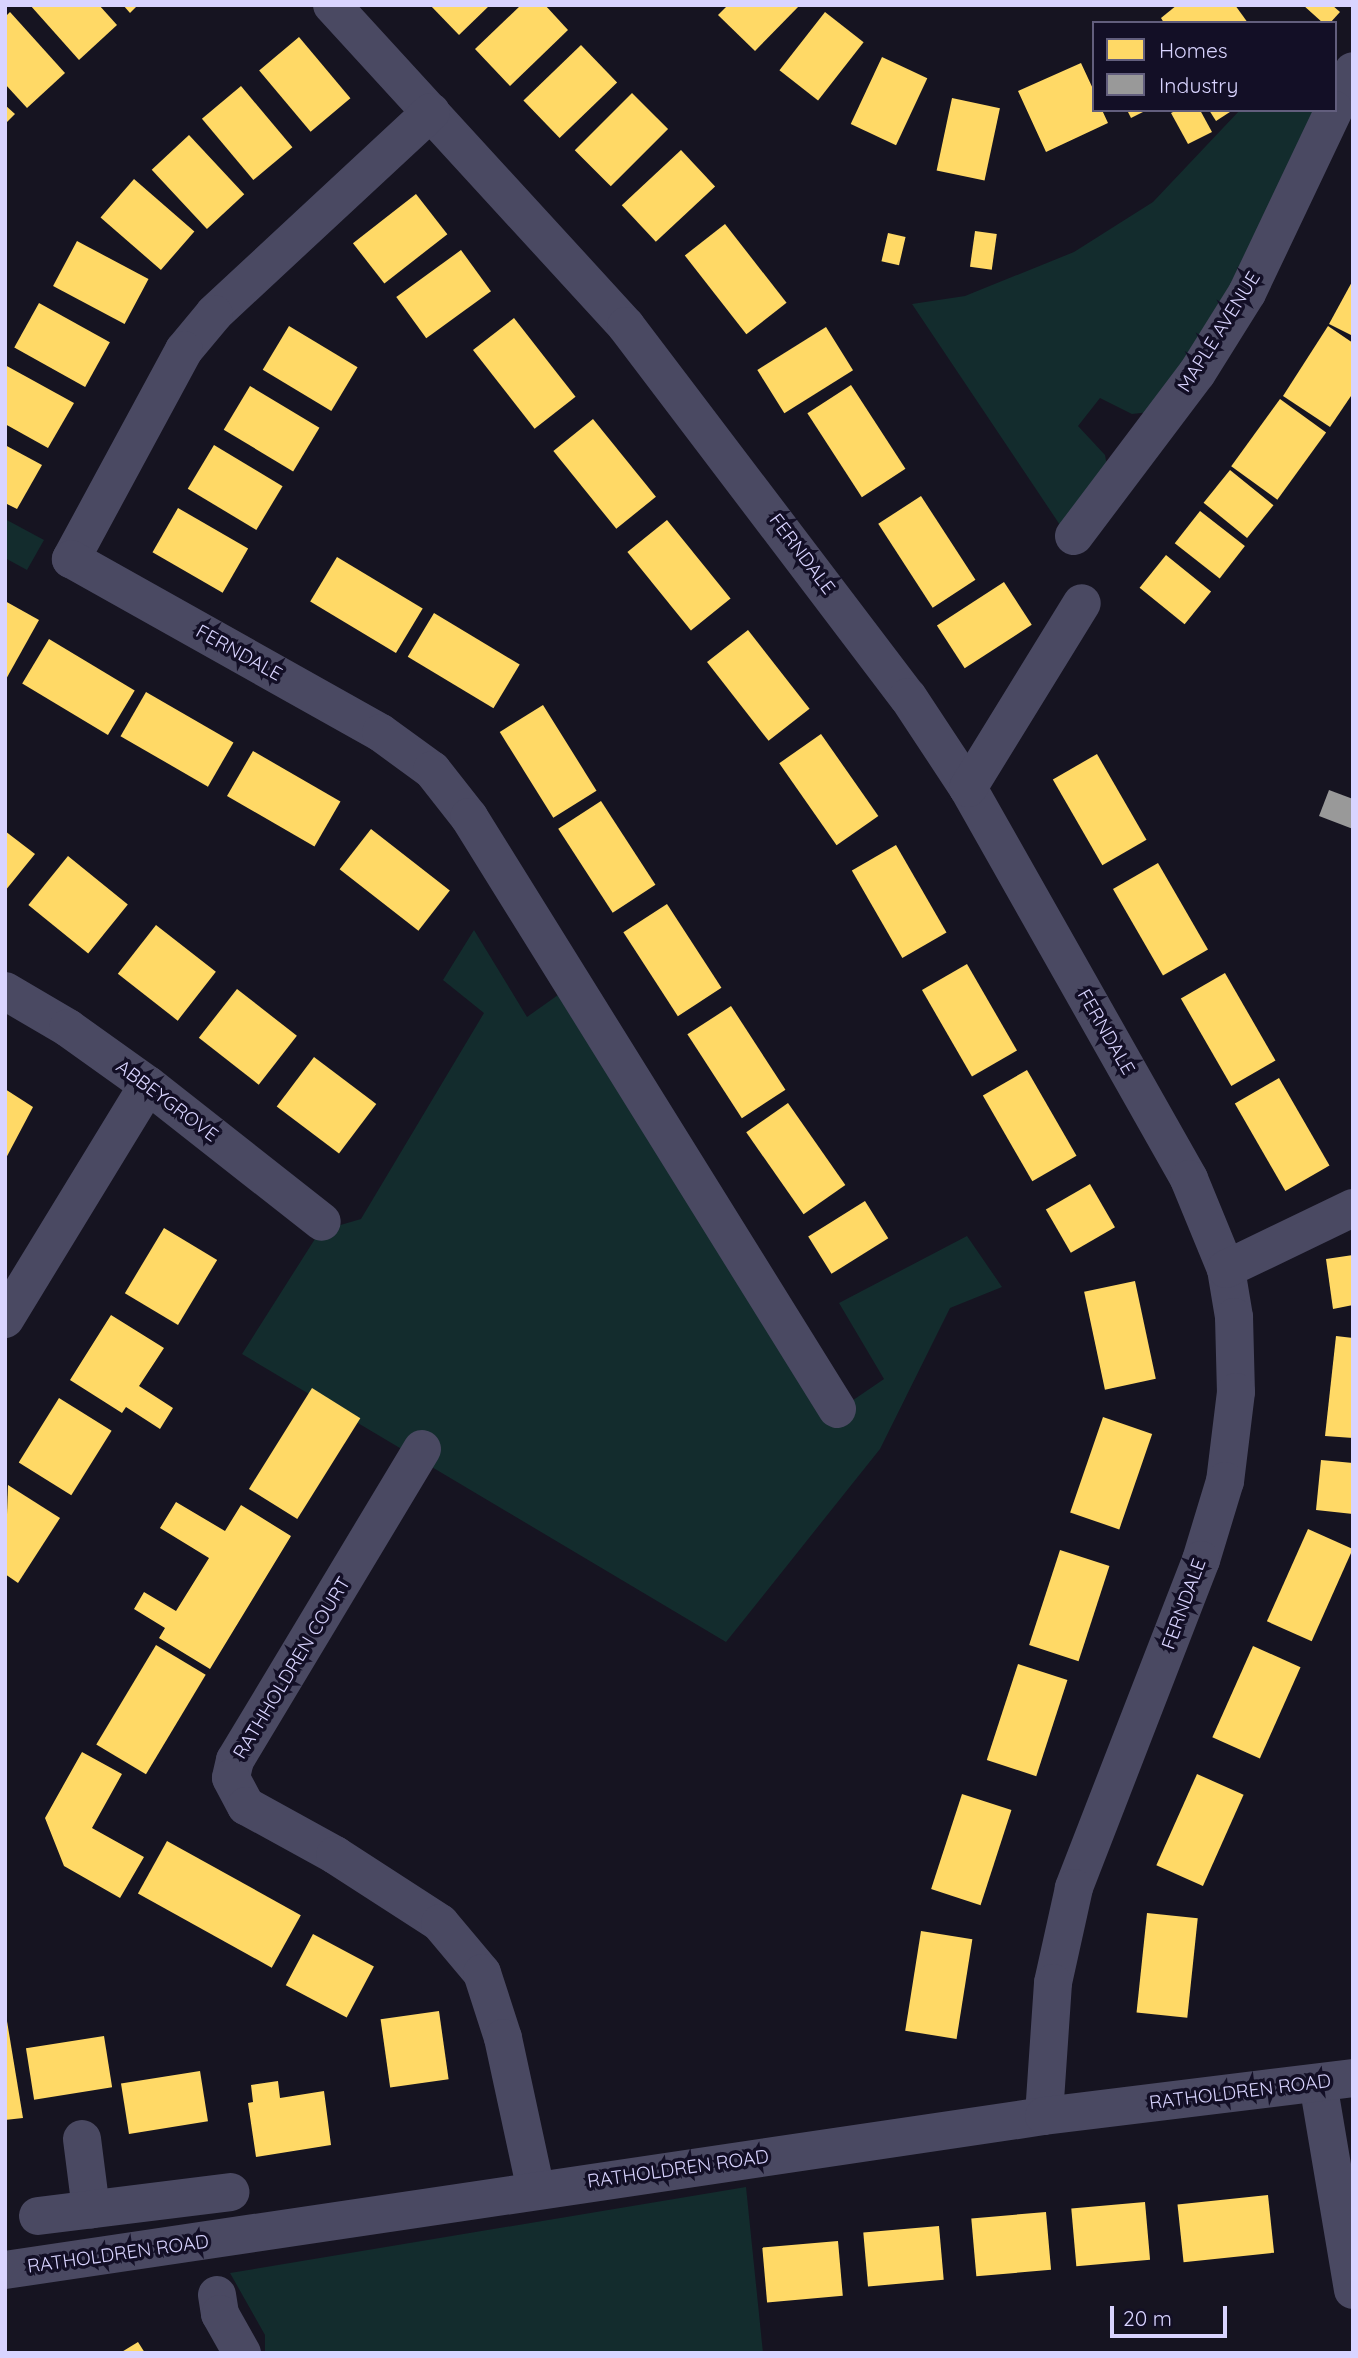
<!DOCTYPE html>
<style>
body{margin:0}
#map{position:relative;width:1358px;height:2358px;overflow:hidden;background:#161421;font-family:Quicksand,sans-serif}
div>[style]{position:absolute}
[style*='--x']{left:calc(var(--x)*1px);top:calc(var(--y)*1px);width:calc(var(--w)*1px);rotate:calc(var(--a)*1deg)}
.green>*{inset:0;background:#132c2d}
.homes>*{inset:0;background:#ffd966;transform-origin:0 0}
.industry>*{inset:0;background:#999}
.minor>*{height:38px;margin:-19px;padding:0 19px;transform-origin:19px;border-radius:19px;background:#4a4962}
span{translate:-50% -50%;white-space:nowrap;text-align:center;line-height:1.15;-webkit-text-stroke:7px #130f26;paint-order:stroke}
.street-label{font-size:19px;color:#d9d4ff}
.frame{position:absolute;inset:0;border:7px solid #d9d4ff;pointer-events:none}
.legend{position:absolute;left:1092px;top:21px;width:245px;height:91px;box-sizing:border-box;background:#130f26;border:2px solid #625e7d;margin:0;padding:9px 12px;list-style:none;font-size:21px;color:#d9d4ff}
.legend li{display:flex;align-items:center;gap:14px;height:35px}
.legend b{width:35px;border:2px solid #625e7d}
.scale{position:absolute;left:1110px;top:2306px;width:117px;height:32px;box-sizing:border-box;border:4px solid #d9d4ff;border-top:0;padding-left:9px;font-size:21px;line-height:24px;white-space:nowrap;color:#d9d4ff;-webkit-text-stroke:5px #130f26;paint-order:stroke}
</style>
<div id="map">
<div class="green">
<i style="clip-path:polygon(1240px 110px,1314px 110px,1233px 284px,1150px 412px,1132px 414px,1100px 398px,1078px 426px,1105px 455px,1107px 466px,1060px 525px,912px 304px,965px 296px,1074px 252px,1153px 202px)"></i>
<i style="clip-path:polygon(5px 519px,44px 540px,27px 570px,5px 558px)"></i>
<i style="clip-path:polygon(474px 930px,527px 1017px,558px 995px,824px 1420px,884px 1379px,839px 1303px,967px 1236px,1002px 1287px,950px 1308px,880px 1449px,726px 1642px,242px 1354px,320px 1231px,361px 1219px,484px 1013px,443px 980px)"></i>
<i style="clip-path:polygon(746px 2187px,763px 2353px,265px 2353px,265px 2335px,230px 2273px)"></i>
</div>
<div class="homes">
<i style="clip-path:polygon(30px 5px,99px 5px,117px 25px,79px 60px)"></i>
<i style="clip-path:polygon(123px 5px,138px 5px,130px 13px)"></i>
<i style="clip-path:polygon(430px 5px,490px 5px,459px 35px)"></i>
<i style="clip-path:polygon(521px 5px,545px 5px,568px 30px,510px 86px,475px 49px)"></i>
<i style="clip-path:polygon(728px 5px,800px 5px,755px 51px,718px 15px)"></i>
<i style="clip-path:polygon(1177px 5px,1235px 5px,1248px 23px,1164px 23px,1161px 18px)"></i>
<i style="clip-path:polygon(1303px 5px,1332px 5px,1340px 12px,1330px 23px,1323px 23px)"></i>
<i style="clip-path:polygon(10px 12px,65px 73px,27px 108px,5px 84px,5px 17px)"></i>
<i style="left:825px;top:12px;width:49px;height:74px;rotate:38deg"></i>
<i style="left:299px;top:37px;width:80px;height:52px;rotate:50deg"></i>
<i style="left:581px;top:45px;width:52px;height:80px;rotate:46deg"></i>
<i style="left:882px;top:57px;width:50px;height:74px;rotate:25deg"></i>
<i style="clip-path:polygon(1081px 63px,1094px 91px,1094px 110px,1102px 110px,1108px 123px,1046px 152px,1018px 91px)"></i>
<i style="left:241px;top:86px;width:80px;height:51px;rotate:50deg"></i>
<i style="left:632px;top:93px;width:51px;height:81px;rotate:45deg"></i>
<i style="left:952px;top:98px;width:49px;height:74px;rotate:12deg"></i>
<i style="clip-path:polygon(5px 105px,15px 114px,5px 124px)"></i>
<i style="clip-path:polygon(1127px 110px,1147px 110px,1131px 118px)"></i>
<i style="clip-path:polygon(1177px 110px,1200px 110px,1212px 132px,1188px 144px,1171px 113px)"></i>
<i style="clip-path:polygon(1209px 110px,1233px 110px,1216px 121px)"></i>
<i style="left:189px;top:135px;width:81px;height:51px;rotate:47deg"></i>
<i style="left:681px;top:150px;width:50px;height:81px;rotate:47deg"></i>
<i style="left:134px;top:179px;width:80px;height:51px;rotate:41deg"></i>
<i style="left:416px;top:194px;width:51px;height:80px;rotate:52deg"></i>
<i style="left:725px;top:224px;width:100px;height:51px;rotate:52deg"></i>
<i style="left:975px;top:231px;width:22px;height:36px;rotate:8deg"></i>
<i style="left:888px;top:233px;width:18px;height:29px;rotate:13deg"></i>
<i style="left:77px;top:241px;width:81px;height:51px;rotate:28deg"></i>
<i style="left:461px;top:250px;width:51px;height:80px;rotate:54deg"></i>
<i style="clip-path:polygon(1353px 280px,1353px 336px,1329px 324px)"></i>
<i style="left:39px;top:303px;width:81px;height:51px;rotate:29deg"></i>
<i style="left:514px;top:318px;width:100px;height:52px;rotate:52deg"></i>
<i style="left:289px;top:326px;width:80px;height:51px;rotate:31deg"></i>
<i style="clip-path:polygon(1328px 326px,1353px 343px,1353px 393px,1330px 427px,1283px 396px)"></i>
<i style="left:826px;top:327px;width:51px;height:81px;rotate:58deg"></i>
<i style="clip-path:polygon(5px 365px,74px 403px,48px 448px,5px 424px)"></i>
<i style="left:851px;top:385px;width:100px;height:52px;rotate:57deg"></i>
<i style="left:250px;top:386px;width:81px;height:51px;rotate:31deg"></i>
<i style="left:1280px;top:399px;width:57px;height:83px;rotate:36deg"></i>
<i style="left:593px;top:419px;width:100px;height:51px;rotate:51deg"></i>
<i style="clip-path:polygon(5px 445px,42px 465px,17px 509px,5px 503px)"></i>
<i style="left:214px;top:445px;width:80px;height:51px;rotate:31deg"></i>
<i style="left:1230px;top:470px;width:56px;height:42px;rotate:39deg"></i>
<i style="left:921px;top:496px;width:100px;height:51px;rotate:57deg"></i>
<i style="left:178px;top:508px;width:81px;height:51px;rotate:30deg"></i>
<i style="left:1200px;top:511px;width:57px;height:41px;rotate:38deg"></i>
<i style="left:667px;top:520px;width:101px;height:51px;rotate:51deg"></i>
<i style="left:1166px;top:555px;width:58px;height:42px;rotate:39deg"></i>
<i style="left:337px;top:557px;width:100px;height:52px;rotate:31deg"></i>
<i style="left:1004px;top:582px;width:51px;height:80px;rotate:57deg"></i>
<i style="clip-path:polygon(5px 601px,39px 620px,5px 681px)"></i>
<i style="left:434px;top:613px;width:100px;height:51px;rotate:31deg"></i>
<i style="left:748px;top:630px;width:100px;height:52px;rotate:52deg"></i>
<i style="left:49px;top:639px;width:100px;height:52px;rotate:31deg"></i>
<i style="left:146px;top:692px;width:101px;height:51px;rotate:30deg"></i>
<i style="left:543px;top:705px;width:101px;height:51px;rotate:58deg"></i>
<i style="left:821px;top:734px;width:100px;height:51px;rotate:55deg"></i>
<i style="left:253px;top:751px;width:101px;height:52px;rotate:30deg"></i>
<i style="left:1097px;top:754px;width:99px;height:51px;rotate:60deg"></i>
<i style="left:601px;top:801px;width:100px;height:51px;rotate:57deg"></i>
<i style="left:371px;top:829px;width:100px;height:51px;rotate:38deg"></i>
<i style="clip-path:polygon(5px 831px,35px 854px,5px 891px)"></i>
<i style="left:896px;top:845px;width:101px;height:51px;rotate:60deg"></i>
<i style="left:68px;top:856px;width:77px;height:63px;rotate:39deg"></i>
<i style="left:1158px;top:863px;width:100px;height:52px;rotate:60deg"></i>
<i style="left:667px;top:904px;width:100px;height:52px;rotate:57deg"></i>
<i style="left:156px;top:925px;width:76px;height:62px;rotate:38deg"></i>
<i style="left:967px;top:964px;width:100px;height:52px;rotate:60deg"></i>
<i style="left:1225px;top:973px;width:101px;height:51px;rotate:60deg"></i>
<i style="left:237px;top:989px;width:76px;height:62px;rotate:38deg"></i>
<i style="left:731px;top:1006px;width:100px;height:52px;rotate:57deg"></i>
<i style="left:314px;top:1057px;width:78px;height:62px;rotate:37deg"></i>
<i style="left:1027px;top:1070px;width:99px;height:51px;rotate:60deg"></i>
<i style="left:1279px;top:1078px;width:101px;height:51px;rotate:60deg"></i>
<i style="clip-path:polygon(5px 1089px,33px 1107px,5px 1160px)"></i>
<i style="left:788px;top:1103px;width:100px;height:51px;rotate:55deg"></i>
<i style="left:1090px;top:1184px;width:50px;height:51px;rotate:60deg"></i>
<i style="left:865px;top:1201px;width:44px;height:67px;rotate:58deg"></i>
<i style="left:164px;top:1228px;width:62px;height:76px;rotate:31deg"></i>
<i style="clip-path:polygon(1353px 1255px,1353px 1305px,1333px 1309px,1326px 1259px)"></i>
<i style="left:1135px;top:1281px;width:100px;height:52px;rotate:78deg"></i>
<i style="clip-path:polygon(111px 1315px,164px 1348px,139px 1386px,173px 1408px,160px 1429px,126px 1407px,122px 1413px,70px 1380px)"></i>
<i style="clip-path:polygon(1336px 1336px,1353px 1338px,1353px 1438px,1325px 1436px)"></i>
<i style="left:312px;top:1388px;width:57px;height:119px;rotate:32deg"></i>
<i style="left:59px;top:1398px;width:62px;height:76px;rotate:32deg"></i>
<i style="left:1103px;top:1417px;width:52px;height:101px;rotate:19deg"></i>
<i style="clip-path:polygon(1321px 1460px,1353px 1463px,1353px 1514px,1316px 1510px)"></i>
<i style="clip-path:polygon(8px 1485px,60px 1518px,18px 1583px,5px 1574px)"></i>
<i style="clip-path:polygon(176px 1502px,225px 1531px,241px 1505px,291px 1536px,210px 1669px,159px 1638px,165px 1628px,134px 1609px,144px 1592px,176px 1611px,209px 1558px,160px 1528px)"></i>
<i style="left:1308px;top:1529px;width:49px;height:101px;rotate:24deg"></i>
<i style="left:1060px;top:1550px;width:52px;height:100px;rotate:18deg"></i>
<i style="left:156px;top:1645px;width:58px;height:116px;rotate:31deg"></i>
<i style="left:1253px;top:1646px;width:52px;height:100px;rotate:24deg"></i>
<i style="left:1018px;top:1664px;width:52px;height:101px;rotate:18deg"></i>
<i style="clip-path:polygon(82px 1752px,122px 1774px,92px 1828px,144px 1857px,120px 1898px,64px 1866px,45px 1818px)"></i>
<i style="left:1197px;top:1774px;width:51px;height:100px;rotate:24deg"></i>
<i style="left:962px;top:1794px;width:52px;height:100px;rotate:18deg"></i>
<i style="left:167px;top:1841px;width:153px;height:60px;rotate:29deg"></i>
<i style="left:1147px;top:1913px;width:51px;height:100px;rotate:6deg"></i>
<i style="left:921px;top:1931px;width:52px;height:101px;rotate:9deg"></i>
<i style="left:313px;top:1934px;width:69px;height:58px;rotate:28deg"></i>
<i style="clip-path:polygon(5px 2009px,23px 2118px,5px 2120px)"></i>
<i style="left:439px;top:2011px;width:69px;height:59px;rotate:82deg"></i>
<i style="left:104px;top:2036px;width:52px;height:79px;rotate:81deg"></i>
<i style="left:200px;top:2071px;width:51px;height:80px;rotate:81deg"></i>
<i style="clip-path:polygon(278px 2081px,280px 2098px,324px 2091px,331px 2145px,256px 2157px,248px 2103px,253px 2102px,251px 2085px)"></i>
<i style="left:1268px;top:2195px;width:58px;height:91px;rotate:84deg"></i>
<i style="left:1145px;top:2202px;width:58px;height:74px;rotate:85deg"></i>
<i style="left:1046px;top:2212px;width:58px;height:75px;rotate:85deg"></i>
<i style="left:939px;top:2226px;width:54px;height:76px;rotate:85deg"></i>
<i style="left:838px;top:2241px;width:55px;height:76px;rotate:85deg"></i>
<i style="clip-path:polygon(138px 2342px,145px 2353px,120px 2353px)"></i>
</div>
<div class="industry">
<i style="clip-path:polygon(1329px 790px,1353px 799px,1353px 829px,1319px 816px)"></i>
</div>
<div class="minor">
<i style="--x:332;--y:5;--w:435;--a:47.5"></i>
<i style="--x:626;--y:326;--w:466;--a:52.8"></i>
<i style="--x:908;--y:697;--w:109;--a:56.6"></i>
<i style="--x:968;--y:788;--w:449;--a:60.5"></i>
<i style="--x:1189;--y:1179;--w:97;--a:67.7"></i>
<i style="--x:1226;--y:1269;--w:49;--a:80.5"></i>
<i style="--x:1234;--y:1317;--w:75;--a:88.5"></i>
<i style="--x:1236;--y:1392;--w:90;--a:97"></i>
<i style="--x:1225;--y:1481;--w:83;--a:106.9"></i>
<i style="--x:1201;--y:1560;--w:352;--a:111.2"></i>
<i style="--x:1074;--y:1888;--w:97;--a:102.5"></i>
<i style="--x:1053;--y:1983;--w:133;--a:93.9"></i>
<i style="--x:1335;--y:107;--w:40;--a:-63.4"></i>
<i style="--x:431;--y:112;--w:296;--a:137.1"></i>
<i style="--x:214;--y:314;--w:47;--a:129.8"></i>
<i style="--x:184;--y:350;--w:238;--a:118.4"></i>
<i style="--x:71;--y:559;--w:355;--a:29.3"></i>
<i style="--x:381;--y:733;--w:63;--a:36"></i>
<i style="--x:432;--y:770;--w:60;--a:51.8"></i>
<i style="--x:469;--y:817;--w:697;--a:58.13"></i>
<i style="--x:1074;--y:536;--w:204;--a:-53"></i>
<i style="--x:1197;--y:373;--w:94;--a:-58"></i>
<i style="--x:1247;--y:293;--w:203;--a:-64.6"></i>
<i style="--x:968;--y:788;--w:217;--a:-58.4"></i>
<i style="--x:5;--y:991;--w:73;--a:30.4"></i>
<i style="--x:68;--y:1028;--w:98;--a:35.5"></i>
<i style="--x:148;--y:1085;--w:221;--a:38.2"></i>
<i style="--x:1226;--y:1269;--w:141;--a:-25.7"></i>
<i style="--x:5;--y:1319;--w:274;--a:-58.6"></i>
<i style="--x:422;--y:1449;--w:363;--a:121"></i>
<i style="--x:235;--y:1760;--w:18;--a:103"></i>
<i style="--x:231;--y:1778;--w:32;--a:62"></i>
<i style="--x:246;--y:1806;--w:102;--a:28.8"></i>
<i style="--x:335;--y:1855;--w:125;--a:32.9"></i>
<i style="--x:440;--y:1923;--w:65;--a:50"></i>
<i style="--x:482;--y:1973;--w:68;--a:72.1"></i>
<i style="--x:503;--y:2038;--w:156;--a:77.8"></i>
<i style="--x:1318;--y:2083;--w:210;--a:80.4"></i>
<i style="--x:82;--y:2139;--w:71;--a:82.7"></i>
<i style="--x:38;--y:2216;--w:194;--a:-7.1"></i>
<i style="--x:5;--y:2270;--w:1050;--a:-8.43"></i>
<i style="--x:1044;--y:2116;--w:311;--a:-7"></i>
<i style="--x:217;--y:2295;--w:19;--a:81"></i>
<i style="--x:220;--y:2314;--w:45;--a:60.6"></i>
</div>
<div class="street-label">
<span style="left:1219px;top:332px;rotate:-58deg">MAPLE AVENUE</span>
<span style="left:802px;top:554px;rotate:53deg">FERNDALE</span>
<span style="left:239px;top:653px;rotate:29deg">FERNDALE</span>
<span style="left:1106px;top:1032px;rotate:60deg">FERNDALE</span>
<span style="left:167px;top:1101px;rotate:37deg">ABBEYGROVE</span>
<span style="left:1184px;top:1604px;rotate:-70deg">FERNDALE</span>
<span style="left:292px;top:1668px;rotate:-59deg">RATHHOLDREN COURT</span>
<span style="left:1240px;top:2092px;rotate:-7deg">RATHOLDREN ROAD</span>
<span style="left:678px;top:2169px;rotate:-8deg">RATHOLDREN ROAD</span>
<span style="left:118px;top:2254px;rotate:-8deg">RATHOLDREN ROAD</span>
</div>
<div class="frame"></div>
<ul class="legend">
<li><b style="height:19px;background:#ffd966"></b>Homes</li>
<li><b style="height:19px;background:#999"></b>Industry</li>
</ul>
<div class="scale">20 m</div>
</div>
